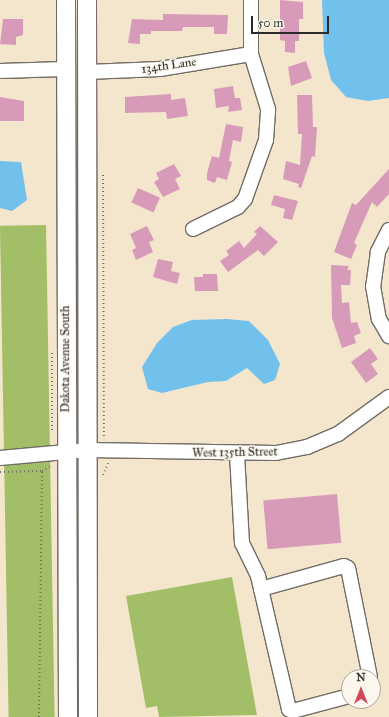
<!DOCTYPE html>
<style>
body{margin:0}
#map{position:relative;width:389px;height:717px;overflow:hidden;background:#f4e6cd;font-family:"IM FELL Great Primer",serif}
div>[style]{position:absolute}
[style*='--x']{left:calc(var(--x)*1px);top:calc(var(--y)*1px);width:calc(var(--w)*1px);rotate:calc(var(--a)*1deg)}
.green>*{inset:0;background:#a2bf67;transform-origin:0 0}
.water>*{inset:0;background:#72c0ec}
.building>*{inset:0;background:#d79bb9;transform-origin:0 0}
.path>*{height:2px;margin-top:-1px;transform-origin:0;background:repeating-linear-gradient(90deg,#716c64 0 1px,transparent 0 4px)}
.roads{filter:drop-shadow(1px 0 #716c64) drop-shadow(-1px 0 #716c64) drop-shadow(0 1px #716c64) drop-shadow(0 -1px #716c64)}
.minor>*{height:14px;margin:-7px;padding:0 7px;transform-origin:7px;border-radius:7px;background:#fff}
.major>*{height:18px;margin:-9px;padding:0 9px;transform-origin:9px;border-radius:9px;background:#fff}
span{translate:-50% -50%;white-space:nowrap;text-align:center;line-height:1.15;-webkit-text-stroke:3px #fbf7ec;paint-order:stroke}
.street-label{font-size:12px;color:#2b2b2b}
.north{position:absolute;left:341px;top:669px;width:40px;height:40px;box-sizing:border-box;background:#fbf7ec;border:1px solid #a8a59f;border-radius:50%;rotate:0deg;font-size:11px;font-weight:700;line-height:16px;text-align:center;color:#2b2b2b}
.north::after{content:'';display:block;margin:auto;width:14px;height:18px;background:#d1495b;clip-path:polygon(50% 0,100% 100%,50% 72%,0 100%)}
.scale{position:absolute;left:251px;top:16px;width:78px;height:18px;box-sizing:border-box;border:2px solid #2b2b2b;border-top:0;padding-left:5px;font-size:12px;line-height:14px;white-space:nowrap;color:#2b2b2b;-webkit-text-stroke:3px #fbf7ec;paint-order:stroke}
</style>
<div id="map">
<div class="green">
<i style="left:46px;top:225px;width:492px;height:46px;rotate:89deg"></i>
<i style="clip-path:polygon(232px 577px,257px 715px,159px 717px,157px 706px,146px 708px,126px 596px)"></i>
</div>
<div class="water">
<i style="clip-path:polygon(322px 0,389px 0,389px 98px,368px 101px,346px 97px,331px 80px,324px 53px)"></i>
<i style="clip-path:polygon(0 161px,21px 162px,27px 200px,12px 211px,0 208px)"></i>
<i style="clip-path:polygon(227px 319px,249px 321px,268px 340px,280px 364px,275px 380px,264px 384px,247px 368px,226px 381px,208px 382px,162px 393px,148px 389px,142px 367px,157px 343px,173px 327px,192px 320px)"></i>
</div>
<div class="building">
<i style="clip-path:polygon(280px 0,303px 2px,303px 19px,299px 19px,299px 41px,295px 41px,295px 53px,285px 52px,285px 41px,280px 40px)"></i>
<i style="clip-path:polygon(163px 14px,228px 15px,227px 34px,214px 34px,214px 27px,183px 27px,182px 31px,151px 31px,151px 34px,140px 34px,140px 44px,128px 43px,132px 19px,163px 20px)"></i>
<i style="clip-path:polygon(3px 19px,23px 19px,23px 35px,16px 37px,16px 45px,0 44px)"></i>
<i style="clip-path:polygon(306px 61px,312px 78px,291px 86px,288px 67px)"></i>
<i style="clip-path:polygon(233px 86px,235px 98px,240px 98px,242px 110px,228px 112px,229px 106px,216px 108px,214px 89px)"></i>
<i style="clip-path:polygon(171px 94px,171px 100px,185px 98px,188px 116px,167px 119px,166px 112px,125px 113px,125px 97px)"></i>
<i style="clip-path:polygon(297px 95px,312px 95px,313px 127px,317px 127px,315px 157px,312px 156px,301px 188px,298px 187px,299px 184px,283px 179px,286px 161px,300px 165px,302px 134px,298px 134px)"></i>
<i style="clip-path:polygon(0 97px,24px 101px,24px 121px,0 121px)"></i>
<i style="clip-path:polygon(226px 124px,243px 127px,241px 142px,233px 140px,229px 161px,232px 162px,227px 180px,217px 177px,215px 183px,207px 180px,207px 173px,212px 156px,219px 158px)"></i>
<i style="clip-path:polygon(174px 164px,181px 176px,175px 179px,180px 189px,163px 197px,154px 182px,159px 179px,156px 173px)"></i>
<i style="clip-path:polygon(389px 169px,389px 194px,377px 207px,372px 202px,354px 243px,357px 245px,351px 259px,334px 252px,352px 203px,356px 205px)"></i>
<i style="left:138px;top:188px;width:24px;height:16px;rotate:24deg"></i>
<i style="clip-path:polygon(274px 195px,298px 201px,292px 220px,283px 218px,285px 209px,271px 205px)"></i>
<i style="clip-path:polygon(147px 226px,154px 240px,149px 242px,153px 252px,136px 260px,132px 250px,136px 248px,130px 234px)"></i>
<i style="clip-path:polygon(260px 226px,278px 242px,264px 256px,258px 250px,228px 272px,220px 261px,229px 255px,226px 251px,239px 241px,244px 248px,257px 234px,254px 232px)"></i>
<i style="clip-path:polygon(158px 259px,173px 262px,171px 271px,180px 273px,177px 284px,153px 277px)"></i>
<i style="clip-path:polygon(331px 265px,349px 266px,347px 270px,351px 270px,350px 285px,341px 285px,342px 303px,349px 302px,351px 323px,357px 322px,361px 333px,354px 336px,356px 343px,342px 348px,332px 318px)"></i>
<i style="clip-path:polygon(203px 274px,217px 274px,218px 291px,195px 291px,194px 277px,203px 277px)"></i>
<i style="clip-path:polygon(370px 348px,378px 359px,371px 364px,378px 374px,366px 383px,351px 362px)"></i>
<i style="left:337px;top:494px;width:49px;height:74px;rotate:85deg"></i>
</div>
<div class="path">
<i style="--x:103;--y:175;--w:264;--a:89.8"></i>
<i style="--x:52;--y:353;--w:79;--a:90"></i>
<i style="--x:0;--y:472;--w:42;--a:-1.4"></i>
<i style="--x:42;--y:471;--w:11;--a:-27"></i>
<i style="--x:103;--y:475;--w:13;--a:-67"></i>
<i style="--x:39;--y:717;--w:246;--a:-89.3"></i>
</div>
<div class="roads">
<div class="minor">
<i style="--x:0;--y:71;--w:65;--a:-1.8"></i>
<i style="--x:87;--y:72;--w:73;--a:-2.4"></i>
<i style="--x:160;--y:69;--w:92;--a:-9.4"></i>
<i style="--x:193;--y:229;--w:50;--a:-26.1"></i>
<i style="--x:238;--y:207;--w:11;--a:-49"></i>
<i style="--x:245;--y:199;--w:63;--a:-70.4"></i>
<i style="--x:266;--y:140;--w:31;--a:-86"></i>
<i style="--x:268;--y:109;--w:58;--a:-107.2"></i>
<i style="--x:251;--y:54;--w:54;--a:-90"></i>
<i style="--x:389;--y:230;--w:25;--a:117"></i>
<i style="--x:378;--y:252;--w:34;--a:98"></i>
<i style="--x:373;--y:286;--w:34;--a:80"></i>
<i style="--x:379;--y:319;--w:20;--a:60"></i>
<i style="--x:237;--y:454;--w:89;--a:86.8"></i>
<i style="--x:242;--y:543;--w:37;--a:64"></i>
<i style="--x:258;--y:576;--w:137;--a:76.9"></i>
<i style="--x:289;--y:709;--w:4;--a:27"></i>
<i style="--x:293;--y:711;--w:58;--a:-15"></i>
<i style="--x:0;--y:458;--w:88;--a:-5.2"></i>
<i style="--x:88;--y:450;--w:188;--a:0.9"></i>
<i style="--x:276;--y:453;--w:32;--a:-11"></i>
<i style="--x:307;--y:447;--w:34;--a:-23"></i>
<i style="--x:338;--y:434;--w:63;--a:-36"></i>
<i style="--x:261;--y:589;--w:86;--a:-15.5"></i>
<i style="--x:344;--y:566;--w:4;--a:27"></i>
<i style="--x:348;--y:568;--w:111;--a:78.6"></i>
</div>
<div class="major">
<i style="--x:66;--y:0;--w:717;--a:89.84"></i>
<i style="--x:87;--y:0;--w:717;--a:89.92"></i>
</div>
</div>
<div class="street-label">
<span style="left:169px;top:66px;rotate:-8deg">134th Lane</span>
<span style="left:66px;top:359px;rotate:-90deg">Dakota Avenue South</span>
<span style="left:235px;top:453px;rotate:-1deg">West 135th Street</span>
</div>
<div class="north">N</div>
<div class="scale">50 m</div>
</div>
